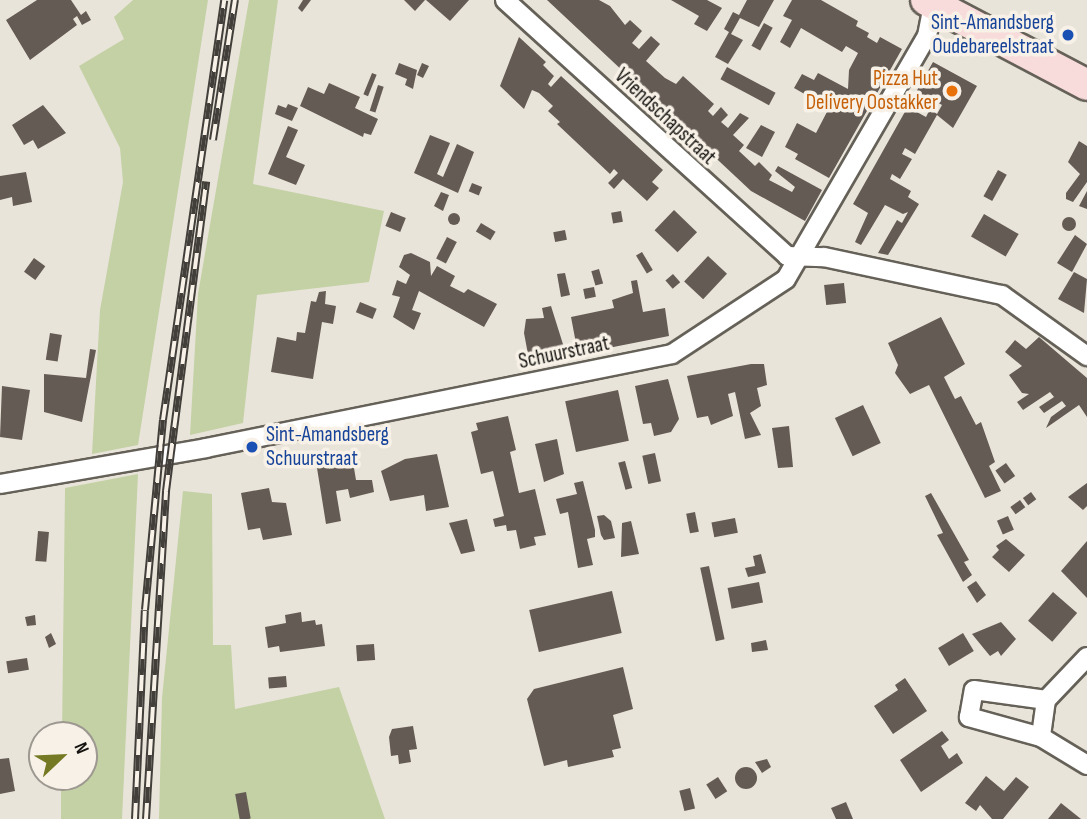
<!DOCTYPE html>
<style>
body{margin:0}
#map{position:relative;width:1087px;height:819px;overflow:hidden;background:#e9e4da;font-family:"Sofia Sans Condensed",sans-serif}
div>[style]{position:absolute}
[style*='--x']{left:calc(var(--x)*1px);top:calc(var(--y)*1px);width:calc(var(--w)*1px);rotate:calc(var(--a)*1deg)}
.green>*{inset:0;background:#c3d1a4}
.building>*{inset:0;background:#645b55;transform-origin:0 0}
.round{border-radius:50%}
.roads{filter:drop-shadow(2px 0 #656158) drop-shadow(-2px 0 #656158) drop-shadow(0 2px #656158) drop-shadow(0 -2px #656158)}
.minor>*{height:18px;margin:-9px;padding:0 9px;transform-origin:9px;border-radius:9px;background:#fff}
.primary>*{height:30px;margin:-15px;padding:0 15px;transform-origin:15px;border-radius:15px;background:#f8dbdb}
.rail>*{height:8px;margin-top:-4px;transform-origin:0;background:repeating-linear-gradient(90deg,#f7f1e7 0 16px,#423f3b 0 32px);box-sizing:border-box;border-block:2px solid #423f3b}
.dots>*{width:19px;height:19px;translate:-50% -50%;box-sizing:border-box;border:4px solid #f7f1e7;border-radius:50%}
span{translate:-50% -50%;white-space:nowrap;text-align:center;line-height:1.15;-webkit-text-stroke:7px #f7f1e7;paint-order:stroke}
.transit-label{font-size:21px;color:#164399}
.right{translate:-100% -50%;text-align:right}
.left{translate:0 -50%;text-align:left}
.food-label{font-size:21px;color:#c56008}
.street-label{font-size:21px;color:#151310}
.north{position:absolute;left:28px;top:721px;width:70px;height:70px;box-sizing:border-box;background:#f7f1e7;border:2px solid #9d9891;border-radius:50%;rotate:67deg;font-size:19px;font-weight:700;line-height:28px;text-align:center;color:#151310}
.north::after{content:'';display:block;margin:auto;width:24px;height:32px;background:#757923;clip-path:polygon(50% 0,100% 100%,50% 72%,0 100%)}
</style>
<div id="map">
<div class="green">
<i style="clip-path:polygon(133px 0,208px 0,138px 445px,92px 454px,100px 310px,123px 182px,120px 148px,79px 66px,124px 39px,114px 17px)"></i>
<i style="clip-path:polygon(249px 0,278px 0,253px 184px,384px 211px,369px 282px,257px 295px,243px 423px,190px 435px,198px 294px)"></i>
<i style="clip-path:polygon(138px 474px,122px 819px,61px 819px,61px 777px,84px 777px,84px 735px,62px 735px,65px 488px)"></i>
<i style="clip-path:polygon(183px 491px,212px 494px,213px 645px,231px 645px,235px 709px,339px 687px,385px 819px,159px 819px,162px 698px)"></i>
</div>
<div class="building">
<i style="clip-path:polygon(37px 0,71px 0,81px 15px,86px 11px,91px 20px,82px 25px,77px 16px,73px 19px,77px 25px,30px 60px,6px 20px)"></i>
<i style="clip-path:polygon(303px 0,311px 0,302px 12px,298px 8px)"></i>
<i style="clip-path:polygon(404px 0,425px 0,415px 11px)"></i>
<i style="clip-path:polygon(426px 0,469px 0,450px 21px)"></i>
<i style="clip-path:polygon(547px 0,599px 0,610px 6px,625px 25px,630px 20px,642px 31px,632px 43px,639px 49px,651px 36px,660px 44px,646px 61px,665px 78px,676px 84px,683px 76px,714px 104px,708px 111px,713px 116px,721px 107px,728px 115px,721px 122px,728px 128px,740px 113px,749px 118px,733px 135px,744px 145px,739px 151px,755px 166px,759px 162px,772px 175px,769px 180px,792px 192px,795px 187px,775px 171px,778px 166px,822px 190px,805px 221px,751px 191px)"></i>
<i style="clip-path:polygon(671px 0,707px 0,722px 8px,707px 31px,694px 24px,699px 16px)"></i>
<i style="clip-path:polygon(747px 0,774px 0,759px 27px,740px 18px,731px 34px,743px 40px,728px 64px,715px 57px,729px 32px,724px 29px,733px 12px,739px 15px)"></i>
<i style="clip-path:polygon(792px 0,821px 0,858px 21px,856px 26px,869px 33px,867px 37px,877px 43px,880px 37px,902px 49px,829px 178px,795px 159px,798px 154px,785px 147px,797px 123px,816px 133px,829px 108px,794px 88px,802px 74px,814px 80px,818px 73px,848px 89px,849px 70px,858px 53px,846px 46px,842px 52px,801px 28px,790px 48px,780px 42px,792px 20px,783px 16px)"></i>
<i style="left:764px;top:23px;width:10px;height:26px;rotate:29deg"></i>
<i style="clip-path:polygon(519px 37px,546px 62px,543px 65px,554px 76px,548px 84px,551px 87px,561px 76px,663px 170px,652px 182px,659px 188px,647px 201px,623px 179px,614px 189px,608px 183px,618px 173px,614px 169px,610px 174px,557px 124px,560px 122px,548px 111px,553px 106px,539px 93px,532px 90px,524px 109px,500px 86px)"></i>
<i style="clip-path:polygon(evenodd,933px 62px,977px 86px,953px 128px,937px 115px,915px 154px,905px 148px,902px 154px,912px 159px,900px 179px,892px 174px,890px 179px,911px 191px,908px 197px,919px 204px,888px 255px,878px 253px,897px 220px,902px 223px,908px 212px,903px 214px,885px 205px,861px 245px,855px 242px,868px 213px,853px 204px,933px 62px,925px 95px,942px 105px,937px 114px,930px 109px,926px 117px,915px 111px,925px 95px)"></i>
<i style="clip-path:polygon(399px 63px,417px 70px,413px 89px,405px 85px,407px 79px,395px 74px)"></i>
<i style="clip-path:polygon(422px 63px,429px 66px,423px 78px,417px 75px)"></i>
<i style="left:727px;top:67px;width:55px;height:14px;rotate:28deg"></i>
<i style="left:372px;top:73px;width:5px;height:23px;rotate:22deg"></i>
<i style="clip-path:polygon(329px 83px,360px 97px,355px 108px,378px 119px,371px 135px,364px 133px,363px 137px,300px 106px,308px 87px,324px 94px)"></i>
<i style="left:378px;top:85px;width:6px;height:27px;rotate:18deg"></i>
<i style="clip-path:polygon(288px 104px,298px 108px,292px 121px,275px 114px,278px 105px,286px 108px)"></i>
<i style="clip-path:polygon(43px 105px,66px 133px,38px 149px,33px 140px,24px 145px,12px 125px)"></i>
<i style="clip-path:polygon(761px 125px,775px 132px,762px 157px,746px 148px)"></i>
<i style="clip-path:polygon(288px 126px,298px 130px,286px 157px,305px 165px,296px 185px,268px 174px)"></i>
<i style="clip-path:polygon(430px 135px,450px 143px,437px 174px,443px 177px,457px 144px,474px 152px,458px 193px,414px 173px)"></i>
<i style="clip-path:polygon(1079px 141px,1087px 146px,1087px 182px,1073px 202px,1066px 199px,1066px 193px,1080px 174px,1068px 162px)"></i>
<i style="left:998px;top:170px;width:10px;height:30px;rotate:29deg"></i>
<i style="clip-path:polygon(26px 172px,32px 202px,13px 206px,12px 197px,0 200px,0 176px)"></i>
<i style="left:472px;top:183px;width:11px;height:9px;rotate:22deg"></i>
<i style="clip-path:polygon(1087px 191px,1087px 209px,1079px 206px)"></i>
<i style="clip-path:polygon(441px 192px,449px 195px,443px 211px,434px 206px)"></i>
<i style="left:674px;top:210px;width:32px;height:28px;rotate:44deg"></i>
<i style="left:621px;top:211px;width:11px;height:10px;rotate:80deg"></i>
<i style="left:391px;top:212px;width:16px;height:15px;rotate:22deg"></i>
<i class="round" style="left:448px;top:213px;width:12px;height:12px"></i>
<i style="left:984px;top:214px;width:40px;height:26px;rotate:30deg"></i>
<i class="round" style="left:1062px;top:217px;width:14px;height:14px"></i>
<i style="left:481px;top:223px;width:17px;height:10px;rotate:31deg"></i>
<i style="left:565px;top:230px;width:10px;height:12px;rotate:79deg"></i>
<i style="clip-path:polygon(1075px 235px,1087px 244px,1072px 272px,1057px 263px)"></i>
<i style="left:447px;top:237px;width:11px;height:24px;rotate:27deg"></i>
<i style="left:642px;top:252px;width:21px;height:7px;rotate:59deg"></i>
<i style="clip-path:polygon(411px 253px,430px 262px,431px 276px,437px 266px,455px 276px,450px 286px,464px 293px,468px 289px,497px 304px,484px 327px,419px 291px,412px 310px,421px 313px,414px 330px,393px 317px,400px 297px,392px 295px,397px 280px,406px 284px,410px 275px,399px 267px,404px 255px)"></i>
<i style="left:708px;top:256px;width:26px;height:35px;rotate:43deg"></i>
<i style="left:34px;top:258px;width:14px;height:17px;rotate:36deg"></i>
<i style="left:599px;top:269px;width:15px;height:8px;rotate:74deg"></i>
<i style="clip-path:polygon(1074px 272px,1087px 279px,1084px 313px,1058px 299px)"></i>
<i style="clip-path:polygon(565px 273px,570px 295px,561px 297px,557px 274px)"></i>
<i style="left:673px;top:274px;width:11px;height:10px;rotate:49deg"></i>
<i style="clip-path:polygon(637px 280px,643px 312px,665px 308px,669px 336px,578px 354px,571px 317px,614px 308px,612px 300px,633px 293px,631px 281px)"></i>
<i style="left:844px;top:283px;width:20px;height:20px;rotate:84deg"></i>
<i style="left:594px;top:287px;width:10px;height:11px;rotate:79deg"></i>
<i style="clip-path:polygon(326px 291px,325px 304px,336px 306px,333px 324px,322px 322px,313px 379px,271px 372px,277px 337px,296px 341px,297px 332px,305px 333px,311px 301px,316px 302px,319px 292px)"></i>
<i style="left:360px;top:302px;width:18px;height:11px;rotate:22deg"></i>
<i style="clip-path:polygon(551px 306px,567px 357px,530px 365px,524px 333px,526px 319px,544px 318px,542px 308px)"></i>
<i style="clip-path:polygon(941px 317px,965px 364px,944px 377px,955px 399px,961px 396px,976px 425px,981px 422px,995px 462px,989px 466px,1001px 491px,985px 498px,929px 385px,910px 394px,895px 373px,898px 365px,888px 343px)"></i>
<i style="left:50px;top:333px;width:12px;height:27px;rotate:9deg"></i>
<i style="clip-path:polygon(1039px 337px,1087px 378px,1087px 417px,1079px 405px,1046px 428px,1051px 417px,1066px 406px,1062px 401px,1044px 413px,1039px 407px,1054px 397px,1050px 392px,1023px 410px,1017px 402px,1029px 394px,1022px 393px,1009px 375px,1022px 366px,1005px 352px,1015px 340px,1026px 349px)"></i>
<i style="clip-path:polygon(90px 349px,96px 350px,82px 422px,44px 412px,44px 374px,86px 378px)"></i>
<i style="clip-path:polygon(751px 364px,764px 364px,767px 385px,757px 388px,761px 406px,750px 413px,761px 435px,745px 439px,735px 392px,728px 394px,733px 416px,711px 425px,708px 416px,697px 418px,687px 376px)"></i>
<i style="clip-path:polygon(668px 379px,679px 419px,671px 432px,654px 436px,651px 423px,643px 424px,635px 386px)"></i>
<i style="clip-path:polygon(2px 386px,30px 390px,22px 440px,0 437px)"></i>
<i style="left:618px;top:390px;width:52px;height:54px;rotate:78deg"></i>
<i style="left:863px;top:405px;width:42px;height:31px;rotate:65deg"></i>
<i style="clip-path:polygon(508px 416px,516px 450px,510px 452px,519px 493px,535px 489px,546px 535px,534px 537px,536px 545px,520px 549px,516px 530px,507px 531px,506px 525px,495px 527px,493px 519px,504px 516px,493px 471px,481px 474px,471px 432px,478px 430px,476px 423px)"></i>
<i style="clip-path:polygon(789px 426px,793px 467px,778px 468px,772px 428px)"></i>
<i style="clip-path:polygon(557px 439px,564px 474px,544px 482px,535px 444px)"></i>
<i style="left:655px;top:453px;width:29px;height:13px;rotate:78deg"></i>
<i style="clip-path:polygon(437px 454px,449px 507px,426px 511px,424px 495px,390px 501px,381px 471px,405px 459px)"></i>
<i style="left:625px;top:461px;width:28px;height:7px;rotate:75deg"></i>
<i style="clip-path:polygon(353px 462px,356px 480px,372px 480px,374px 492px,350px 498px,348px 489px,336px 491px,341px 521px,326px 524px,317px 468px)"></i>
<i style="left:1006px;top:463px;width:16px;height:13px;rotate:55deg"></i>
<i style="clip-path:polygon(583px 481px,595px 530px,595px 537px,587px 539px,593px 565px,578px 568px,568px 512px,560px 514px,556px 499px,577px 494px,574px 483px)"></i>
<i style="clip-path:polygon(1087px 483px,1087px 506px,1083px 510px,1068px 497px)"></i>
<i style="clip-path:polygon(269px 488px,272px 502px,286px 503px,292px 535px,263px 540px,260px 528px,248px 530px,241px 493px)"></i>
<i style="left:1031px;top:492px;width:9px;height:10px;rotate:54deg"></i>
<i style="clip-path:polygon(931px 493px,969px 560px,964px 562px,972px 575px,963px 582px,937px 535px,943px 533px,925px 496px)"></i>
<i style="left:1020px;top:500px;width:9px;height:12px;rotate:54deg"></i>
<i style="left:695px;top:512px;width:20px;height:9px;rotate:79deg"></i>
<i style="clip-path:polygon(604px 515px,611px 521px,615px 538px,604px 540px,601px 535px,597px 516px)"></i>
<i style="left:1008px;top:516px;width:15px;height:12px;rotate:67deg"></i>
<i style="left:735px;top:518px;width:15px;height:24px;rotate:79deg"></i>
<i style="clip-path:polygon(467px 519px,475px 551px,461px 554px,449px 523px)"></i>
<i style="clip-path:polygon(631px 521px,639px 554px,621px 557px,622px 523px)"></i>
<i style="left:38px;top:531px;width:11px;height:30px;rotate:5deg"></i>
<i style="clip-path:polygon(1006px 539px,1025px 555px,1009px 572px,992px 557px,999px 550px,996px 546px)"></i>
<i style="clip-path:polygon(1087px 541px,1087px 598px,1061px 571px)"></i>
<i style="clip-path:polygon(761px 554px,766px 573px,748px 577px,745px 568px,755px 566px,753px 556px)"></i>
<i style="left:709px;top:566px;width:75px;height:9px;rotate:78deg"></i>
<i style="clip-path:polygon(976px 581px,986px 595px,977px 603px,967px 587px)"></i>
<i style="left:759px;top:582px;width:21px;height:32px;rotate:79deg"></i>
<i style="left:612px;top:591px;width:43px;height:85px;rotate:77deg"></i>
<i style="left:1053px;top:592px;width:32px;height:38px;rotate:41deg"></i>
<i style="clip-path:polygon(301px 612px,302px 622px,315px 620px,316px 625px,322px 624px,325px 646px,280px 652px,279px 646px,268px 648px,265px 627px,286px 623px,285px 615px)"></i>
<i style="clip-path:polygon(35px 615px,36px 625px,27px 626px,25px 617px)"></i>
<i style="clip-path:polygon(1001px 622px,1016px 639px,1001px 656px,998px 651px,990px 656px,972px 634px)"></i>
<i style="clip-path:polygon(51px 633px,56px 644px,49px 648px,45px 637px)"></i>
<i style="left:963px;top:633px;width:21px;height:29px;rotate:59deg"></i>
<i style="clip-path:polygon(766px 640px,768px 650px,752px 652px,751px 643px)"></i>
<i style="left:374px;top:644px;width:16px;height:18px;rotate:86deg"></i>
<i style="left:27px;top:658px;width:12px;height:21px;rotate:81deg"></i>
<i style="clip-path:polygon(623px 667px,633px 709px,613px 715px,621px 748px,612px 750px,614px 757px,568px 767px,567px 760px,544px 766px,527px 699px,534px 689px)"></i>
<i style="left:286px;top:676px;width:11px;height:18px;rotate:85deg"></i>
<i style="clip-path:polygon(905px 678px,927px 711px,893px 734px,874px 706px,898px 690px,895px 685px)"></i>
<i style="clip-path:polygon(413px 726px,417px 749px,409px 750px,411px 762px,399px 764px,398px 755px,391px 756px,389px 737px,392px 729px)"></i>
<i style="clip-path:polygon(942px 731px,949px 740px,941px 746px,949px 759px,957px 753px,963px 763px,921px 792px,900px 760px)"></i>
<i style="clip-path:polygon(9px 758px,15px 791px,0 794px,0 759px)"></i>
<i style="clip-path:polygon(767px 759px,771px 767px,762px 773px,755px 762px)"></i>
<i class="round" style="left:735px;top:767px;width:22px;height:22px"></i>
<i style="clip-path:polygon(986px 776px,1004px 791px,1016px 777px,1029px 787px,1003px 819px,992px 819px,980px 805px,976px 811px,965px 803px)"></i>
<i style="left:718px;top:777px;width:17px;height:14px;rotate:57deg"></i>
<i style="left:690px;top:788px;width:21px;height:11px;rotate:76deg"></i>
<i style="left:246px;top:792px;width:27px;height:11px;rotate:80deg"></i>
<i style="clip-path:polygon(846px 802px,853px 819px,836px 819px,831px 808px)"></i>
<i style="clip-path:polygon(1061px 803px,1081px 819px,1048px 819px)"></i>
</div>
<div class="roads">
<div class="minor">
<i style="--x:505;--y:0;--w:381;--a:42.2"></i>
<i style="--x:787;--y:256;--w:37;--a:2"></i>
<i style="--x:824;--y:257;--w:182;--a:12.1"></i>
<i style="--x:1002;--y:295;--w:105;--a:35.7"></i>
<i style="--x:0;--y:484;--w:209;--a:-9.9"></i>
<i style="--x:206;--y:448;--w:475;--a:-11.4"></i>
<i style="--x:672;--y:354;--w:136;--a:-33.3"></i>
<i style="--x:786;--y:279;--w:281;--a:-59.9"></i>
<i style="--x:927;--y:36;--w:37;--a:-79"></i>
<i style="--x:1087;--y:657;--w:59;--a:133.6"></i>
<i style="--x:1046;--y:700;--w:37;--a:98"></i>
<i style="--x:1041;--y:737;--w:54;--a:31.3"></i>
<i style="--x:1041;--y:737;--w:75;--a:-164.5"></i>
<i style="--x:969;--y:717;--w:27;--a:-80"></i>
<i style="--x:974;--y:690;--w:73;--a:7.9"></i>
</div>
<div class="primary">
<i style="--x:926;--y:0;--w:182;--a:27.8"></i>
</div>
</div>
<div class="rail">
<i style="--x:213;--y:140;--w:142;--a:-81.1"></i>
<i style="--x:135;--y:819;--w:209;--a:-87.3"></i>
<i style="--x:145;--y:610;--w:191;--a:-84.6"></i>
<i style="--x:163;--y:420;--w:424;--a:-81.7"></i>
<i style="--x:146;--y:819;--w:329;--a:-86.5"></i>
<i style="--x:166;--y:491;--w:312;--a:-82.6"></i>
</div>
<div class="dots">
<i style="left:1068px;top:35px;background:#1a4fb4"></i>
<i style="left:952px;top:91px;background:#e8710a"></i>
<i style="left:252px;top:447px;background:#1a4fb4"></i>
</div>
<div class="transit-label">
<span class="right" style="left:1054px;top:35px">Sint-Amandsberg<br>Oudebareelstraat</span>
<span class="left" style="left:266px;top:447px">Sint-Amandsberg<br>Schuurstraat</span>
</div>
<div class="food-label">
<span class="right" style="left:938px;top:91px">Pizza Hut<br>Delivery Oostakker</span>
</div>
<div class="street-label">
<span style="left:665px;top:117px;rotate:43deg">Vriendschapstraat</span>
<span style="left:564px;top:353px;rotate:-12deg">Schuurstraat</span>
</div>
<div class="north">N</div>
</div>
